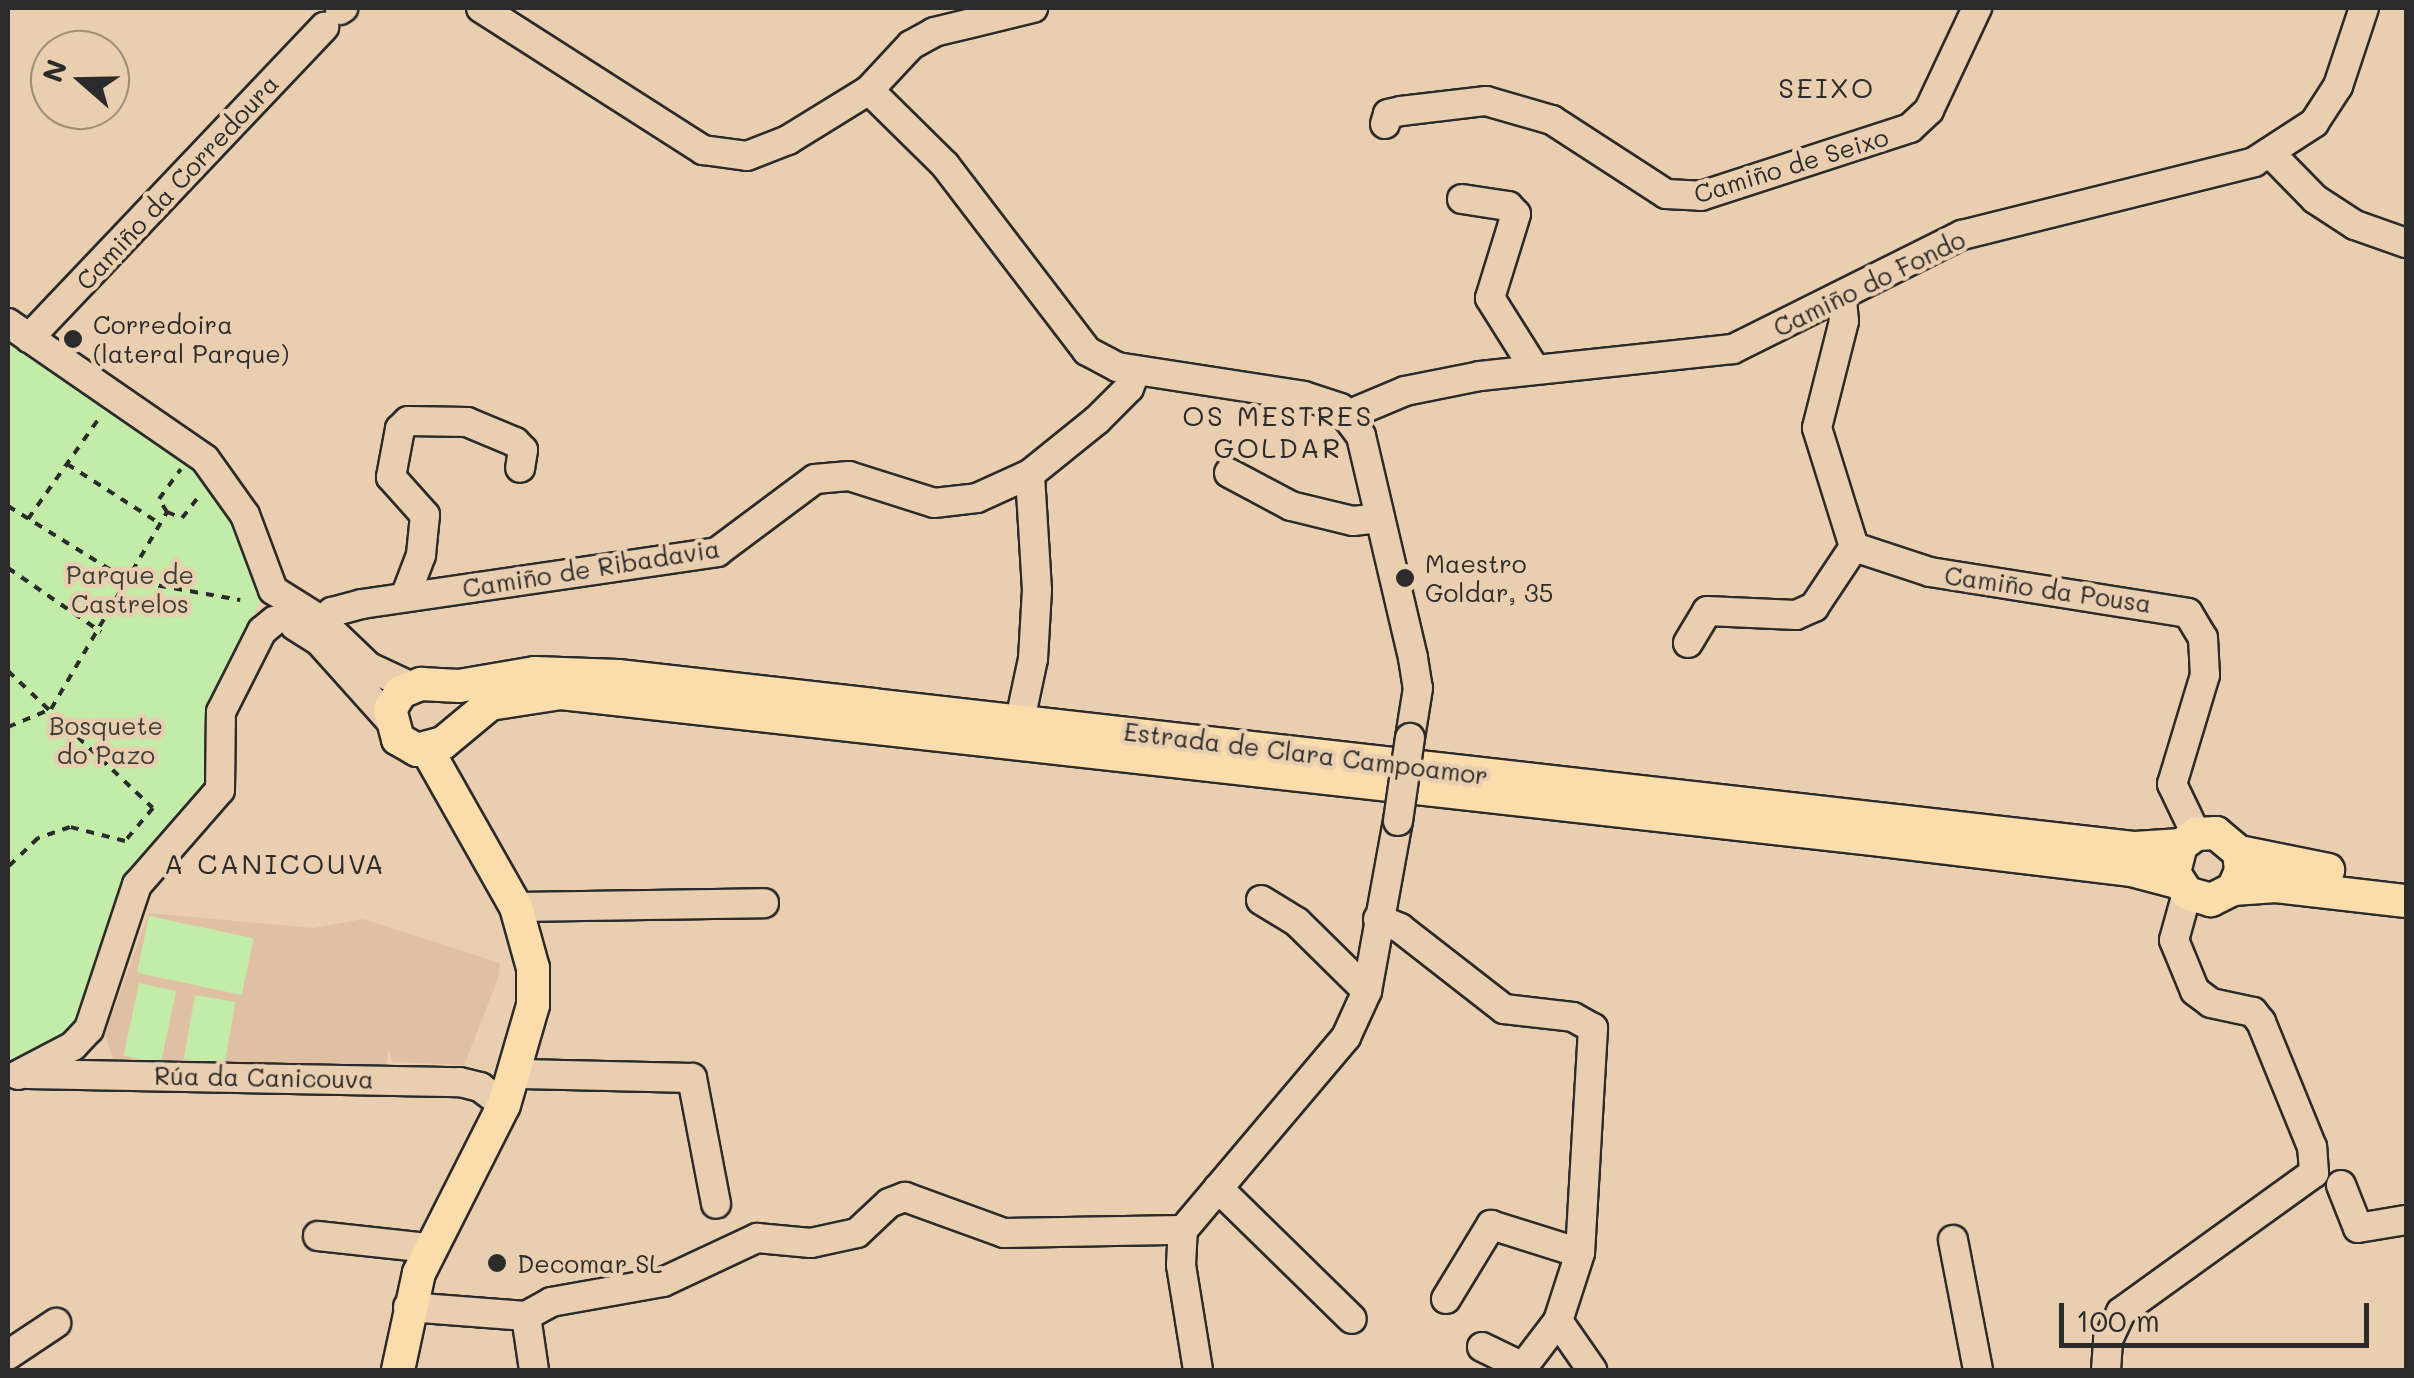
<!DOCTYPE html>
<meta charset="utf-8">
<style>
body{margin:0}
#map{position:relative;width:2414px;height:1378px;overflow:hidden;background:#e9ceb0;font-family:Mali,sans-serif}
div>[style]{position:absolute}
[style*='--x']{left:calc(var(--x)*1px);top:calc(var(--y)*1px);width:calc(var(--w)*1px);rotate:calc(var(--a)*1deg)}
.built>*{inset:0;background:#dfc0a2}
.green>*{inset:0;background:#c2eca8;transform-origin:0 0}
.path>*{height:4px;margin-top:-2px;transform-origin:0;background:repeating-linear-gradient(90deg,#2b2b2b 0 8px,transparent 0 16px)}
.roads{filter:drop-shadow(2px 0 #2b2b2b) drop-shadow(-2px 0 #2b2b2b) drop-shadow(0 2px #2b2b2b) drop-shadow(0 -2px #2b2b2b)}
.minor>*{height:28px;margin:-14px;padding:0 14px;transform-origin:14px;border-radius:14px;background:#e9ceb0}
.major>*{height:32px;margin:-16px;padding:0 16px;transform-origin:16px;border-radius:16px;background:#fbddab}
.bridges{filter:drop-shadow(2px 0 #2b2b2b) drop-shadow(-2px 0 #2b2b2b) drop-shadow(0 2px #2b2b2b) drop-shadow(0 -2px #2b2b2b)}
.minor-bridge>*{height:28px;margin:-14px;padding:0 14px;transform-origin:14px;border-radius:14px;background:#e9ceb0}
.dots>*{width:28px;height:28px;translate:-50% -50%;box-sizing:border-box;border:5px solid #e9ceb0;border-radius:50%}
span{translate:-50% -50%;white-space:nowrap;text-align:center;line-height:1.15;-webkit-text-stroke:9px #e9ceb0;paint-order:stroke}
.street-label{font-size:25px;color:#2b2b2b}
.poi-label{font-size:25px;color:#2b2b2b}
.left{translate:0 -50%;text-align:left}
.park-label{font-size:25px;color:#3a3e38}
.neighbourhood-label{font-size:28px;color:#2b2b2b;letter-spacing:2.5px}
.frame{position:absolute;inset:0;border:10px solid #2b2b2b;pointer-events:none}
.north{position:absolute;left:30px;top:30px;width:100px;height:100px;box-sizing:border-box;background:#e9ceb0;border:2px solid #9d8d7b;border-radius:50%;rotate:290deg;font-size:28px;font-weight:700;line-height:40px;text-align:center;color:#2b2b2b}
.north::after{content:'';display:block;margin:auto;width:35px;height:45px;background:#2b2b2b;clip-path:polygon(50% 0,100% 100%,50% 72%,0 100%)}
.scale{position:absolute;left:2059px;top:1303px;width:310px;height:45px;box-sizing:border-box;border:5px solid #2b2b2b;border-top:0;padding-left:12px;font-size:30px;line-height:35px;white-space:nowrap;color:#2b2b2b;-webkit-text-stroke:8px #e9ceb0;paint-order:stroke}
</style>
<div id="map">
<div class="built">
<i style="clip-path:polygon(149px 913px,314px 928px,363px 919px,500px 963px,498px 979px,464px 1065px,392px 1062px,389px 1049px,385px 1071px,116px 1068px,105px 1034px)"></i>
</div>
<div class="green">
<i style="clip-path:polygon(8px 331px,198px 462px,220px 489px,261px 581px,260px 601px,209px 710px,214px 783px,139px 865px,79px 1027px,8px 1069px)"></i>
<i style="left:149px;top:916px;width:107px;height:58px;rotate:12deg"></i>
<i style="left:139px;top:983px;width:38px;height:74px;rotate:12deg"></i>
<i style="left:195px;top:995px;width:41px;height:65px;rotate:10deg"></i>
</div>
<div class="path">
<i style="--x:67;--y:464;--w:109;--a:32.7"></i>
<i style="--x:8;--y:506;--w:140;--a:31.9"></i>
<i style="--x:127;--y:580;--w:115;--a:10"></i>
<i style="--x:167;--y:512;--w:16;--a:22"></i>
<i style="--x:182;--y:518;--w:31;--a:-52"></i>
<i style="--x:28;--y:519;--w:125;--a:-54.8"></i>
<i style="--x:8;--y:568;--w:113;--a:34.5"></i>
<i style="--x:8;--y:671;--w:199;--a:43.4"></i>
<i style="--x:153;--y:808;--w:43;--a:130.3"></i>
<i style="--x:125;--y:841;--w:57;--a:-165.7"></i>
<i style="--x:70;--y:827;--w:34;--a:161"></i>
<i style="--x:38;--y:838;--w:42;--a:136"></i>
<i style="--x:8;--y:727;--w:47;--a:-22.7"></i>
<i style="--x:51;--y:709;--w:229;--a:-59.5"></i>
<i style="--x:167;--y:512;--w:15;--a:-122"></i>
<i style="--x:159;--y:499;--w:37;--a:-54"></i>
</div>
<div class="roads">
<div class="minor">
<i style="--x:481;--y:8;--w:264;--a:32.6"></i>
<i style="--x:703;--y:150;--w:44;--a:7.8"></i>
<i style="--x:747;--y:156;--w:44;--a:-21.3"></i>
<i style="--x:788;--y:140;--w:95;--a:-31.7"></i>
<i style="--x:869;--y:90;--w:107;--a:44.6"></i>
<i style="--x:945;--y:165;--w:234;--a:52.6"></i>
<i style="--x:1087;--y:351;--w:34;--a:28"></i>
<i style="--x:1117;--y:367;--w:189;--a:8.8"></i>
<i style="--x:1304;--y:396;--w:38;--a:18"></i>
<i style="--x:1340;--y:408;--w:35;--a:53"></i>
<i style="--x:1361;--y:436;--w:228;--a:76.8"></i>
<i style="--x:1413;--y:658;--w:30;--a:81"></i>
<i style="--x:1418;--y:688;--w:51;--a:99.1"></i>
<i style="--x:340;--y:10;--w:4;--a:-34"></i>
<i style="--x:869;--y:90;--w:62;--a:-47"></i>
<i style="--x:911;--y:45;--w:26;--a:-29"></i>
<i style="--x:934;--y:32;--w:102;--a:-13.6"></i>
<i style="--x:1385;--y:124;--w:10;--a:-73"></i>
<i style="--x:1388;--y:114;--w:13;--a:-13"></i>
<i style="--x:1401;--y:111;--w:86;--a:-6.7"></i>
<i style="--x:1486;--y:101;--w:69;--a:16.1"></i>
<i style="--x:1552;--y:120;--w:136;--a:33"></i>
<i style="--x:1666;--y:194;--w:35;--a:3"></i>
<i style="--x:1701;--y:196;--w:220;--a:-18"></i>
<i style="--x:1910;--y:128;--w:26;--a:-43"></i>
<i style="--x:1929;--y:110;--w:113;--a:-64.8"></i>
<i style="--x:2271;--y:154;--w:63;--a:45.6"></i>
<i style="--x:2315;--y:199;--w:48;--a:33"></i>
<i style="--x:2355;--y:225;--w:54;--a:19.4"></i>
<i style="--x:1462;--y:199;--w:47;--a:8.7"></i>
<i style="--x:1508;--y:206;--w:11;--a:45"></i>
<i style="--x:1516;--y:214;--w:88;--a:107.2"></i>
<i style="--x:1490;--y:298;--w:83;--a:57.8"></i>
<i style="--x:1842;--y:299;--w:22;--a:85"></i>
<i style="--x:1844;--y:321;--w:110;--a:104.2"></i>
<i style="--x:1817;--y:428;--w:125;--a:72.7"></i>
<i style="--x:1854;--y:547;--w:80;--a:18.2"></i>
<i style="--x:1930;--y:572;--w:261;--a:9"></i>
<i style="--x:2188;--y:613;--w:29;--a:59"></i>
<i style="--x:2203;--y:638;--w:37;--a:87"></i>
<i style="--x:2205;--y:675;--w:114;--a:106.8"></i>
<i style="--x:2172;--y:784;--w:55;--a:64.4"></i>
<i style="--x:8;--y:323;--w:239;--a:34.6"></i>
<i style="--x:205;--y:459;--w:69;--a:54.5"></i>
<i style="--x:245;--y:515;--w:80;--a:69.5"></i>
<i style="--x:273;--y:590;--w:54;--a:32.2"></i>
<i style="--x:319;--y:619;--w:69;--a:43.8"></i>
<i style="--x:369;--y:667;--w:45;--a:24.9"></i>
<i style="--x:29;--y:338;--w:429;--a:-46.5"></i>
<i style="--x:1348;--y:415;--w:62;--a:-22.8"></i>
<i style="--x:1405;--y:391;--w:76;--a:-11.3"></i>
<i style="--x:1480;--y:376;--w:254;--a:-6.1"></i>
<i style="--x:1733;--y:349;--w:256;--a:-26.5"></i>
<i style="--x:1962;--y:235;--w:301;--a:-14"></i>
<i style="--x:2254;--y:162;--w:72;--a:-33"></i>
<i style="--x:2314;--y:123;--w:44;--a:-57"></i>
<i style="--x:2338;--y:86;--w:82;--a:-71.6"></i>
<i style="--x:1229;--y:473;--w:70;--a:28"></i>
<i style="--x:1291;--y:506;--w:64;--a:13.6"></i>
<i style="--x:1353;--y:521;--w:27;--a:-6"></i>
<i style="--x:405;--y:597;--w:45;--a:-69.1"></i>
<i style="--x:421;--y:555;--w:40;--a:-84.3"></i>
<i style="--x:425;--y:515;--w:51;--a:-131.8"></i>
<i style="--x:391;--y:477;--w:49;--a:-79.4"></i>
<i style="--x:400;--y:429;--w:11;--a:-45"></i>
<i style="--x:408;--y:421;--w:59;--a:1"></i>
<i style="--x:467;--y:422;--w:52;--a:22.6"></i>
<i style="--x:515;--y:442;--w:11;--a:45"></i>
<i style="--x:523;--y:450;--w:18;--a:99"></i>
<i style="--x:295;--y:626;--w:28;--a:32"></i>
<i style="--x:319;--y:641;--w:106;--a:48.1"></i>
<i style="--x:309;--y:634;--w:32;--a:-44"></i>
<i style="--x:332;--y:612;--w:31;--a:-15"></i>
<i style="--x:362;--y:604;--w:359;--a:-8.3"></i>
<i style="--x:717;--y:552;--w:122;--a:-36.7"></i>
<i style="--x:815;--y:479;--w:34;--a:-5"></i>
<i style="--x:849;--y:476;--w:89;--a:17.6"></i>
<i style="--x:934;--y:503;--w:43;--a:-6.6"></i>
<i style="--x:977;--y:498;--w:58;--a:-24.4"></i>
<i style="--x:1030;--y:474;--w:86;--a:-38.9"></i>
<i style="--x:1097;--y:420;--w:45;--a:-45"></i>
<i style="--x:1129;--y:388;--w:18;--a:-68"></i>
<i style="--x:1688;--y:643;--w:37;--a:-59"></i>
<i style="--x:1707;--y:611;--w:89;--a:2.6"></i>
<i style="--x:1796;--y:615;--w:20;--a:-24"></i>
<i style="--x:1814;--y:607;--w:72;--a:-56.3"></i>
<i style="--x:1020;--y:720;--w:62;--a:-78"></i>
<i style="--x:1033;--y:659;--w:69;--a:-86.7"></i>
<i style="--x:1037;--y:590;--w:116;--a:-93.5"></i>
<i style="--x:1261;--y:900;--w:42;--a:31.4"></i>
<i style="--x:1297;--y:922;--w:98;--a:44.6"></i>
<i style="--x:516;--y:907;--w:248;--a:-0.9"></i>
<i style="--x:1378;--y:919;--w:24;--a:22"></i>
<i style="--x:1400;--y:928;--w:132;--a:37.9"></i>
<i style="--x:1504;--y:1009;--w:69;--a:6.6"></i>
<i style="--x:1573;--y:1017;--w:23;--a:29"></i>
<i style="--x:1593;--y:1028;--w:225;--a:93.3"></i>
<i style="--x:1580;--y:1253;--w:71;--a:107.9"></i>
<i style="--x:1558;--y:1321;--w:60;--a:55.2"></i>
<i style="--x:27;--y:1074;--w:433;--a:1.1"></i>
<i style="--x:460;--y:1082;--w:21;--a:14"></i>
<i style="--x:480;--y:1087;--w:30;--a:37"></i>
<i style="--x:517;--y:1074;--w:175;--a:1.3"></i>
<i style="--x:692;--y:1078;--w:128;--a:79.2"></i>
<i style="--x:18;--y:1075;--w:62;--a:-27.8"></i>
<i style="--x:73;--y:1046;--w:23;--a:-47"></i>
<i style="--x:89;--y:1029;--w:152;--a:-71.6"></i>
<i style="--x:137;--y:885;--w:126;--a:-48.9"></i>
<i style="--x:220;--y:790;--w:78;--a:-89.3"></i>
<i style="--x:221;--y:712;--w:91;--a:-63.2"></i>
<i style="--x:262;--y:631;--w:16;--a:-40"></i>
<i style="--x:2341;--y:1185;--w:46;--a:68.4"></i>
<i style="--x:2358;--y:1228;--w:49;--a:-9.5"></i>
<i style="--x:1218;--y:1188;--w:187;--a:44.4"></i>
<i style="--x:318;--y:1236;--w:112;--a:6.2"></i>
<i style="--x:1953;--y:1240;--w:132;--a:79.1"></i>
<i style="--x:1446;--y:1299;--w:87;--a:-58.7"></i>
<i style="--x:1491;--y:1225;--w:93;--a:17.5"></i>
<i style="--x:408;--y:1307;--w:118;--a:4.4"></i>
<i style="--x:526;--y:1316;--w:29;--a:-29"></i>
<i style="--x:551;--y:1302;--w:114;--a:-10.1"></i>
<i style="--x:663;--y:1282;--w:104;--a:-25.1"></i>
<i style="--x:757;--y:1238;--w:54;--a:5.3"></i>
<i style="--x:811;--y:1243;--w:47;--a:-12.3"></i>
<i style="--x:857;--y:1233;--w:44;--a:-43.2"></i>
<i style="--x:889;--y:1203;--w:17;--a:-21"></i>
<i style="--x:905;--y:1197;--w:105;--a:20"></i>
<i style="--x:1004;--y:1233;--w:179;--a:-1"></i>
<i style="--x:526;--y:1316;--w:55;--a:81.6"></i>
<i style="--x:1482;--y:1347;--w:46;--a:26"></i>
<i style="--x:1523;--y:1367;--w:58;--a:-52.7"></i>
<i style="--x:8;--y:1355;--w:58;--a:-33.7"></i>
<i style="--x:1198;--y:1370;--w:106;--a:-99.2"></i>
<i style="--x:1181;--y:1265;--w:35;--a:-87"></i>
<i style="--x:1183;--y:1230;--w:253;--a:-49.8"></i>
<i style="--x:1346;--y:1037;--w:51;--a:-65.5"></i>
<i style="--x:1367;--y:991;--w:173;--a:-79.7"></i>
<i style="--x:2106;--y:1370;--w:30;--a:-86"></i>
<i style="--x:2108;--y:1340;--w:31;--a:-65"></i>
<i style="--x:2121;--y:1312;--w:238;--a:-35.8"></i>
<i style="--x:2314;--y:1173;--w:26;--a:-94"></i>
<i style="--x:2312;--y:1147;--w:135;--a:-112.2"></i>
<i style="--x:2261;--y:1022;--w:13;--a:-129"></i>
<i style="--x:2253;--y:1012;--w:43;--a:-167.9"></i>
<i style="--x:2211;--y:1003;--w:20;--a:-143"></i>
<i style="--x:2195;--y:991;--w:55;--a:-112.4"></i>
<i style="--x:2174;--y:940;--w:49;--a:-74.5"></i>
</div>
<div class="major">
<i style="--x:2239;--y:852;--w:91;--a:11.4"></i>
<i style="--x:2177;--y:882;--w:47;--a:-165.1"></i>
<i style="--x:2132;--y:870;--w:252;--a:-173.2"></i>
<i style="--x:1882;--y:840;--w:1329;--a:-173.65"></i>
<i style="--x:561;--y:693;--w:72;--a:171.2"></i>
<i style="--x:490;--y:704;--w:61;--a:140.3"></i>
<i style="--x:443;--y:743;--w:27;--a:165"></i>
<i style="--x:417;--y:750;--w:22;--a:-150"></i>
<i style="--x:398;--y:739;--w:30;--a:-105"></i>
<i style="--x:390;--y:710;--w:21;--a:-59"></i>
<i style="--x:401;--y:692;--w:22;--a:-22"></i>
<i style="--x:421;--y:684;--w:38;--a:3"></i>
<i style="--x:459;--y:686;--w:77;--a:-9.7"></i>
<i style="--x:535;--y:673;--w:83;--a:2.1"></i>
<i style="--x:618;--y:676;--w:1527;--a:6.47"></i>
<i style="--x:2135;--y:848;--w:46;--a:-3.7"></i>
<i style="--x:2181;--y:845;--w:19;--a:-36"></i>
<i style="--x:2196;--y:834;--w:20;--a:-3"></i>
<i style="--x:2216;--y:833;--w:30;--a:40"></i>
<i style="--x:2239;--y:852;--w:19;--a:84"></i>
<i style="--x:2241;--y:871;--w:20;--a:114"></i>
<i style="--x:2233;--y:889;--w:25;--a:153"></i>
<i style="--x:2211;--y:900;--w:25;--a:-164"></i>
<i style="--x:2187;--y:893;--w:24;--a:-123"></i>
<i style="--x:2174;--y:873;--w:29;--a:-76"></i>
<i style="--x:2233;--y:889;--w:43;--a:-4"></i>
<i style="--x:2276;--y:886;--w:131;--a:6.6"></i>
<i style="--x:398;--y:1370;--w:99;--a:-77.8"></i>
<i style="--x:419;--y:1273;--w:188;--a:-63.2"></i>
<i style="--x:504;--y:1105;--w:104;--a:-73.8"></i>
<i style="--x:533;--y:1005;--w:37;--a:-90"></i>
<i style="--x:533;--y:968;--w:63;--a:-105.6"></i>
<i style="--x:516;--y:907;--w:180;--a:-119.5"></i>
</div>
</div>
<div class="bridges">
<div class="minor-bridge">
<i style="--x:1398;--y:821;--w:84;--a:-81.8"></i>
</div>
</div>
<div class="dots">
<i style="left:73px;top:339px;background:#2b2b2b"></i>
<i style="left:1405px;top:578px;background:#2b2b2b"></i>
<i style="left:497px;top:1263px;background:#2b2b2b"></i>
</div>
<div class="street-label">
<span style="left:1791px;top:165px;rotate:-17deg">Camiño de Seixo</span>
<span style="left:177px;top:182px;rotate:-47deg">Camiño da Corredoura</span>
<span style="left:1869px;top:283px;rotate:-26deg">Camiño do Fondo</span>
<span style="left:591px;top:568px;rotate:-9deg">Camiño de Ribadavia</span>
<span style="left:2048px;top:589px;rotate:8deg">Camiño da Pousa</span>
<span style="left:1306px;top:753px;rotate:7deg">Estrada de Clara Campoamor</span>
<span style="left:264px;top:1077px;rotate:1deg">Rúa da Canicouva</span>
</div>
<div class="poi-label">
<span class="left" style="left:93px;top:339px">Corredoira<br>(lateral Parque)</span>
<span class="left" style="left:1425px;top:578px">Maestro<br>Goldar, 35</span>
<span class="left" style="left:517px;top:1263px">Decomar SL</span>
</div>
<div class="park-label">
<span style="left:130px;top:589px">Parque de<br>Castrelos</span>
<span style="left:106px;top:740px">Bosquete<br>do Pazo</span>
</div>
<div class="neighbourhood-label">
<span style="left:1827px;top:87px">SEIXO</span>
<span style="left:1278px;top:431px">OS MESTRES<br>GOLDAR</span>
<span style="left:275px;top:863px">A CANICOUVA</span>
</div>
<div class="frame"></div>
<div class="north">N</div>
<div class="scale">100 m</div>
</div>
